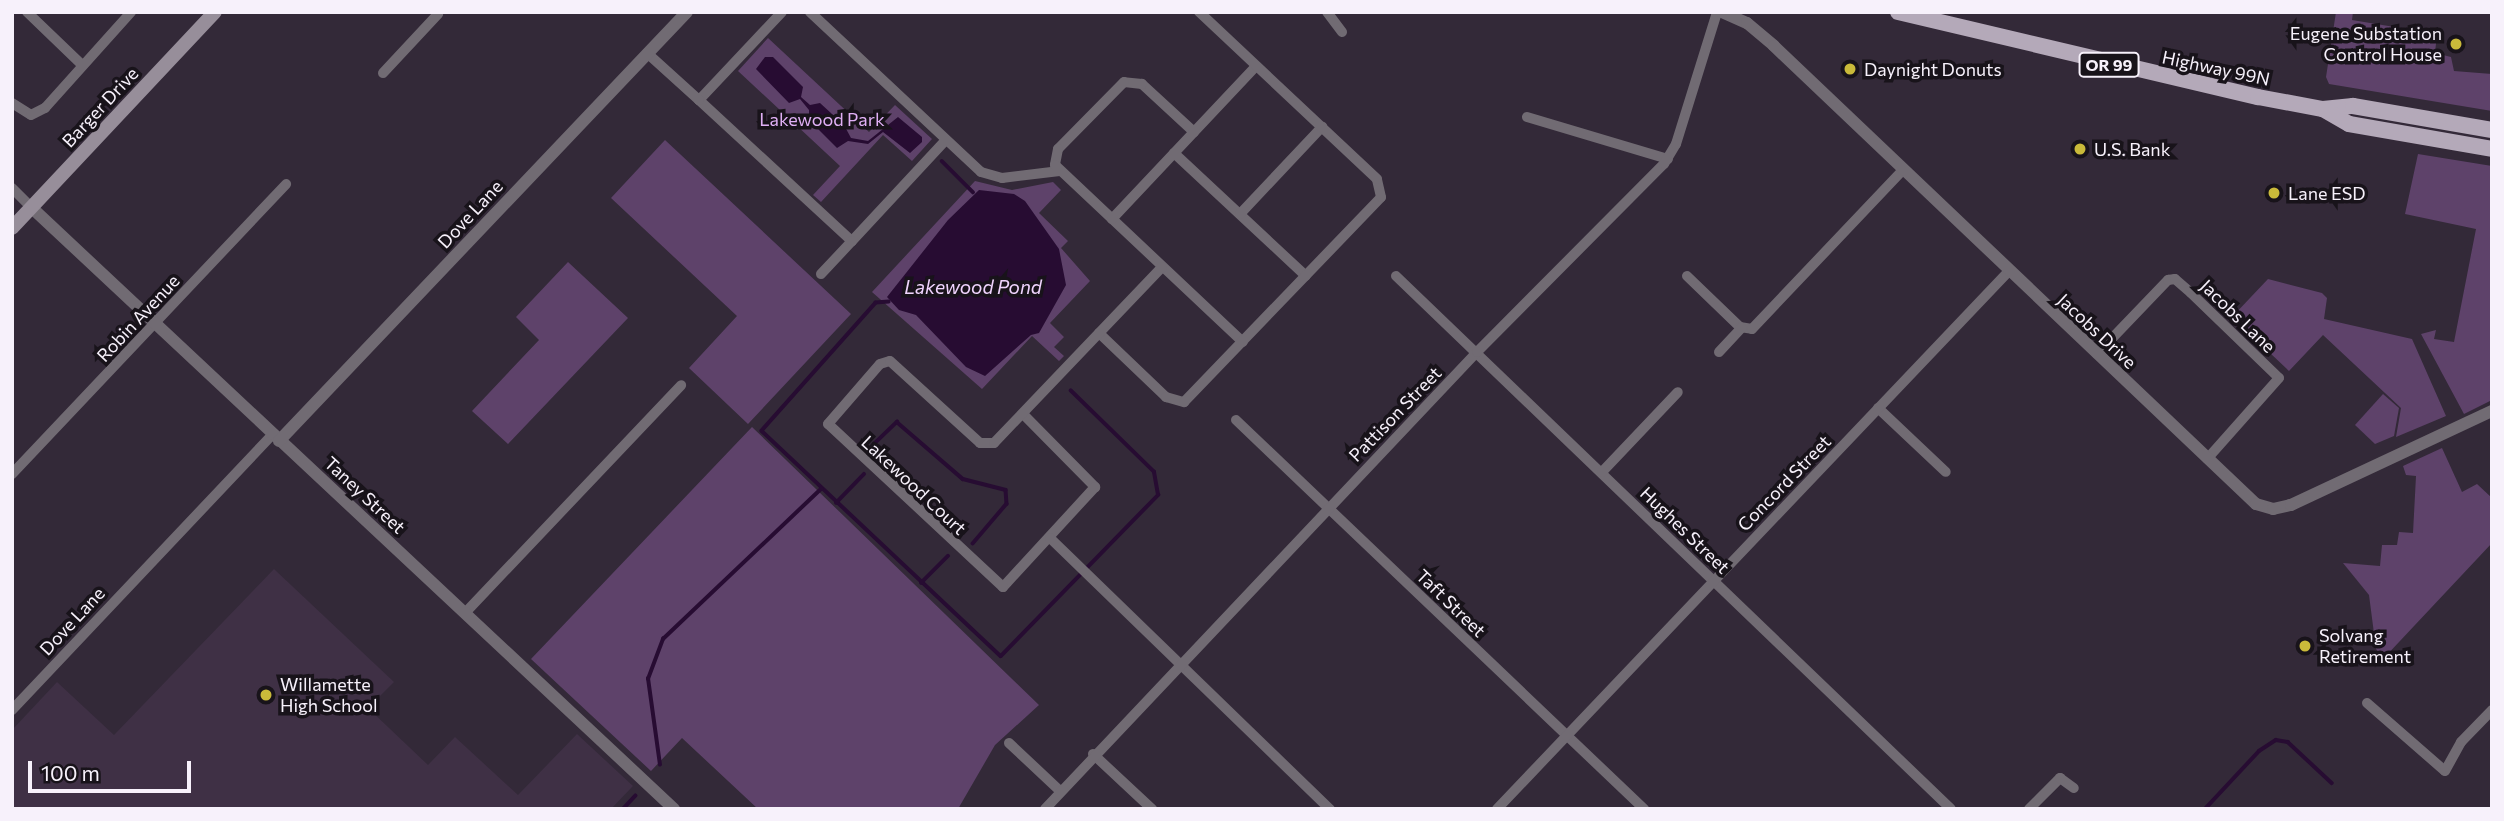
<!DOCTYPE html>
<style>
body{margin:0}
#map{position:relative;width:2504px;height:821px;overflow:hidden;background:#332938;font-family:Commissioner,sans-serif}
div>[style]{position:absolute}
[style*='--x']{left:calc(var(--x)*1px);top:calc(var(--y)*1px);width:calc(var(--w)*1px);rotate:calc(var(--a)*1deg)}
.built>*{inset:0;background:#3f3045}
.green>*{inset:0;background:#5e426a}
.water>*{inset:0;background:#270c32}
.stream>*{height:3.5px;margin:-1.75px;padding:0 1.75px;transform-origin:1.75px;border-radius:1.75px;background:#270c32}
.minor>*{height:10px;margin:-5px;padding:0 5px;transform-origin:5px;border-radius:5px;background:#716b73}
.tertiary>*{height:12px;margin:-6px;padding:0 6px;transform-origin:6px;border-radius:6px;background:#716b73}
.secondary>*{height:14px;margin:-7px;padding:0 7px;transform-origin:7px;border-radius:7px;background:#978e9a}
.primary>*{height:16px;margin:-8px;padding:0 8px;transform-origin:8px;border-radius:8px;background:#b4a9b9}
.dots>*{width:19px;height:19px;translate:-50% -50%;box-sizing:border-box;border:4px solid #18131a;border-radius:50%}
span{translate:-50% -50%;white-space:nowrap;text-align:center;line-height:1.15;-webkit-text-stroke:7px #18131a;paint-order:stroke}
.shield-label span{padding:2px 5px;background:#18131a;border:2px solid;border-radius:5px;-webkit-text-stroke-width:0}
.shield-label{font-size:16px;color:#f7f1fb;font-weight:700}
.poi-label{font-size:18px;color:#f7f1fb}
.right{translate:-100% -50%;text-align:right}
.left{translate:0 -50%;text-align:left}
.street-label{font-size:18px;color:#f7f1fb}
.park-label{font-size:18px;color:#e0b0f5}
.water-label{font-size:19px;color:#f0d4fe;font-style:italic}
.frame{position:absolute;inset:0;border:14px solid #f7f1fb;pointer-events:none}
.scale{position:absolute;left:28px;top:761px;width:163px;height:32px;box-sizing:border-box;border:4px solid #f7f1fb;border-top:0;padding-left:9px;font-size:21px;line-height:24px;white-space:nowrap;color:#f7f1fb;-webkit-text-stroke:5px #18131a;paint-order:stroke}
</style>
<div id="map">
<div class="built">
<i style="clip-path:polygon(274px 569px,394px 682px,368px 708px,428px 765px,455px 737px,518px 795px,577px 734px,633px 786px,611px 809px,12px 809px,12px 730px,57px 682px,114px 735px)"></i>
</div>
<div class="green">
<i style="clip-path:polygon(2336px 12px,2353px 12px,2352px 20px,2437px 34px,2435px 53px,2451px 57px,2454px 71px,2492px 74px,2492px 111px,2329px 84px,2326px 77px)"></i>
<i style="clip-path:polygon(768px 38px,869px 132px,895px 105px,932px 139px,912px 161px,883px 135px,821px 202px,813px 195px,840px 166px,738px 71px)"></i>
<i style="clip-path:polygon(665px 140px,851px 314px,748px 424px,689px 368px,737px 316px,611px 198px)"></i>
<i style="clip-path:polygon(2418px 154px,2492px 166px,2492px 400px,2464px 414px,2421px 334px,2436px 330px,2434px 339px,2454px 342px,2476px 229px,2405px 214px)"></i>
<i style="clip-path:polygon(975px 181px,1012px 190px,1053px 182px,1061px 190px,1039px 213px,1068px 241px,1061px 248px,1090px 281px,1050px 323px,1064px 337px,1054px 347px,1064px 356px,1059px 361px,1032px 336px,982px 389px,872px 292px)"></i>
<i style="clip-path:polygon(568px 262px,628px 318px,508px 444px,472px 411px,539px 340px,516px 317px)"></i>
<i style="clip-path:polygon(2268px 279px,2322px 293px,2327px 298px,2324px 319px,2412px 339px,2446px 416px,2396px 437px,2401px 408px,2323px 335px,2289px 371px,2232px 317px)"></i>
<i style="clip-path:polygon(2383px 394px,2399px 408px,2394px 436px,2375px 444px,2355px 425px)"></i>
<i style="clip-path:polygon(752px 427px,1039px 705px,995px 745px,958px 809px,758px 809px,682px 738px,651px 771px,531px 659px)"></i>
<i style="clip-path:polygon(2442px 448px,2462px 492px,2477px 484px,2492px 498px,2492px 543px,2384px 658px,2376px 649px,2369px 595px,2343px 563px,2380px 566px,2382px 545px,2397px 545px,2399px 532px,2413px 533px,2416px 476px,2406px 475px,2403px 466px)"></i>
</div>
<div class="water">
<i style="clip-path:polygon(765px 57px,773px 57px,803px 87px,801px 97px,810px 105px,820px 103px,844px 125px,851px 138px,868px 141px,898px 117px,922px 137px,922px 142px,910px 153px,883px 132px,868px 144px,848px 141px,837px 148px,809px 120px,809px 110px,800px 99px,789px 103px,756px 69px)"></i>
<i style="clip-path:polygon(979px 190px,1014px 194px,1025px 201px,1059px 249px,1066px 285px,1039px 333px,1031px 335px,985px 376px,966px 367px,916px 315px,899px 310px,887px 297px,948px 220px)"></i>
</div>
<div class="stream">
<i style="--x:942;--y:161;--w:44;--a:45"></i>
<i style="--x:889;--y:302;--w:13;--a:176"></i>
<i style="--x:876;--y:303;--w:171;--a:131.7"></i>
<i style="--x:762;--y:431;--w:328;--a:43.3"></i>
<i style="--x:1001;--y:656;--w:225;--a:-45.7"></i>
<i style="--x:1158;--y:495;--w:23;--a:-100"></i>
<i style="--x:1154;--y:472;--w:116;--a:-135.7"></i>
<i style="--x:874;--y:444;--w:32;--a:-44"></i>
<i style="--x:897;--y:422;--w:87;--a:40.8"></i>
<i style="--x:963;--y:479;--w:44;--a:14.3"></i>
<i style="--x:1006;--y:490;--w:14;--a:86"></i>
<i style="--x:1007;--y:504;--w:52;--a:130.4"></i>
<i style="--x:836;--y:503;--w:40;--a:-46"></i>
<i style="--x:921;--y:583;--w:38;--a:-45"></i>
<i style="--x:660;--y:765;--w:87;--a:-97.9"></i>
<i style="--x:648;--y:679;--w:43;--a:-69.4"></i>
<i style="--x:663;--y:639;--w:218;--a:-43.5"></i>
<i style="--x:623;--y:809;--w:18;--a:-47"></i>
<i style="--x:2205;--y:809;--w:79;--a:-47"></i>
<i style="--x:2259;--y:751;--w:20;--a:-33"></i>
<i style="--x:2276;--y:740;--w:12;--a:9"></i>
<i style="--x:2288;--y:742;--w:60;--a:43"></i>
</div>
<div class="minor">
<i style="--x:27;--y:12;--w:76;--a:43.9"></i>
<i style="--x:782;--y:12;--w:121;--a:133.3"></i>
<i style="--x:699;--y:100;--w:208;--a:42.7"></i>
<i style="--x:852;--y:241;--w:138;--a:-47.1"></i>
<i style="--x:810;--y:12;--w:234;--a:43.1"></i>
<i style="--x:981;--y:172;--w:22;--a:16"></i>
<i style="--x:1002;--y:178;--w:58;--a:-6.9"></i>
<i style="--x:1327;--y:12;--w:25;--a:53"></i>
<i style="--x:647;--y:53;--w:70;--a:42.1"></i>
<i style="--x:383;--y:73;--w:81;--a:-47"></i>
<i style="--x:12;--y:103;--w:22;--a:32"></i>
<i style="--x:31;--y:115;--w:16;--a:-27"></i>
<i style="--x:45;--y:108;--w:129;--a:-48.1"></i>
<i style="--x:1527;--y:117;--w:147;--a:16.6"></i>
<i style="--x:1194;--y:132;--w:71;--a:-137.3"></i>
<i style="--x:1142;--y:84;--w:18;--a:-174"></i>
<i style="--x:1124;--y:82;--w:94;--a:134.6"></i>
<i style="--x:1058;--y:149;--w:16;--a:101"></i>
<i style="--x:1055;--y:165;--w:258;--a:43.3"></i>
<i style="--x:1174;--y:153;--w:180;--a:43"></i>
<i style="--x:12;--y:188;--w:27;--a:45"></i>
<i style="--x:1240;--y:214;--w:120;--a:-46.7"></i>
<i style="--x:1112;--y:219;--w:210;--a:-46.7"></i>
<i style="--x:821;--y:274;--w:45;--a:-46.8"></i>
<i style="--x:1396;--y:276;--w:769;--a:43.84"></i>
<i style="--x:1687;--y:276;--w:74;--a:43.9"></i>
<i style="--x:1740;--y:327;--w:12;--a:9"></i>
<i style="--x:1752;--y:329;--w:219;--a:-46.5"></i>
<i style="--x:1099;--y:333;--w:93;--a:43.7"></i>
<i style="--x:1166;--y:397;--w:19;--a:16"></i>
<i style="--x:1184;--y:402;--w:284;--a:-46.1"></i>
<i style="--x:1381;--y:197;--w:18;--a:-103"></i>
<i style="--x:1377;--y:179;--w:244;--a:-136.8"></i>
<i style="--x:1719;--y:352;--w:33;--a:-47"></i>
<i style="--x:2097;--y:354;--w:103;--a:-46.2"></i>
<i style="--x:2168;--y:280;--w:7;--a:-8"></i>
<i style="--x:2175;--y:279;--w:21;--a:41"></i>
<i style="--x:2191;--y:293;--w:122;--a:44"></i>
<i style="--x:2279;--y:378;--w:108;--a:131.6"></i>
<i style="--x:1878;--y:408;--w:93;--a:43.3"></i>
<i style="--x:1023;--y:414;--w:103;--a:45.4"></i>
<i style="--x:1095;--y:487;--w:136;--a:132.6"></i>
<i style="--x:1003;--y:587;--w:239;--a:-137"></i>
<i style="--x:828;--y:424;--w:79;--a:-49.1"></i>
<i style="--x:880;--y:364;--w:10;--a:-17"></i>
<i style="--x:890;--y:361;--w:122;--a:42.3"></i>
<i style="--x:980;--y:443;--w:14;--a:0"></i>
<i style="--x:994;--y:443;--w:243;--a:-46.3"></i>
<i style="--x:1236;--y:420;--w:564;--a:43.63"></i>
<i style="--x:1602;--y:472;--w:110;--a:-46.5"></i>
<i style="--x:12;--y:474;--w:399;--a:-46.6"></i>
<i style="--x:1050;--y:538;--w:390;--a:44.1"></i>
<i style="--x:465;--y:613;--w:314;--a:-46.5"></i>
<i style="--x:2367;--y:703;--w:103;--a:41.1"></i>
<i style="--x:2445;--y:771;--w:33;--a:-61"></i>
<i style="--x:2461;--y:742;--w:45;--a:-45.9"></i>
<i style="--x:12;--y:710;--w:380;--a:-46.6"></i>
<i style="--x:1009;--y:743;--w:67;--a:43.2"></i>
<i style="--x:1093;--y:754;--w:81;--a:43"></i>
<i style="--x:1045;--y:809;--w:629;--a:-46.61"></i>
<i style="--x:1477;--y:352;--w:265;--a:-45.2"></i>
<i style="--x:1664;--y:164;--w:23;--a:-59"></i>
<i style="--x:1676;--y:144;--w:138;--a:-72.7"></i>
<i style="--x:1497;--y:809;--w:743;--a:-46.42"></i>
<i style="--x:2029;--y:809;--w:44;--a:-45"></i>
<i style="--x:2060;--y:778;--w:17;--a:36"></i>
</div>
<div class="tertiary">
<i style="--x:1722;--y:12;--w:27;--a:24"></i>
<i style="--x:1747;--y:23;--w:35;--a:40"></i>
<i style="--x:1774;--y:46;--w:665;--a:43.54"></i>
<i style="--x:2256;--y:504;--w:18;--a:16"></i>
<i style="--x:2273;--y:509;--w:18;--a:-13"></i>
<i style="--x:2291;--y:505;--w:222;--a:-25.1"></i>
<i style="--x:31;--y:207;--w:881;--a:43.11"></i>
<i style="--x:279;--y:441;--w:592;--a:-46.44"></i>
</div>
<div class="secondary">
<i style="--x:12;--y:228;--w:296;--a:-46.8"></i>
</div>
<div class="primary">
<i style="--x:1898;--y:12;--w:370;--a:13.3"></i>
<i style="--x:2258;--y:97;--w:66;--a:10.5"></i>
<i style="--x:2323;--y:109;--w:30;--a:-6"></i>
<i style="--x:2353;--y:106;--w:141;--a:9.8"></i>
<i style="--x:2323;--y:109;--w:30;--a:30"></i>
<i style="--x:2349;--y:124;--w:145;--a:9.9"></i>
</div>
<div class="dots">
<i style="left:2456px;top:44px;background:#caba3a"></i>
<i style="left:1850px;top:69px;background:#caba3a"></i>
<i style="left:2080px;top:149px;background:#caba3a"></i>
<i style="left:2274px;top:193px;background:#caba3a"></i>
<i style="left:2305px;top:646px;background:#caba3a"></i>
<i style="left:266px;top:695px;background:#caba3a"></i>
</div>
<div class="shield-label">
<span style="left:2109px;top:65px">OR 99</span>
</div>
<div class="poi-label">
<span class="right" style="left:2442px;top:44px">Eugene Substation<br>Control House</span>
<span class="left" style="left:1864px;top:69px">Daynight Donuts</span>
<span class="left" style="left:2094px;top:149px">U.S. Bank</span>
<span class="left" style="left:2288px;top:193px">Lane ESD</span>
<span class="left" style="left:2319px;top:646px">Solvang<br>Retirement</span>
<span class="left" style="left:280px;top:695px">Willamette<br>High School</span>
</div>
<div class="street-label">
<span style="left:2216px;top:68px;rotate:12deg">Highway 99N</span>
<span style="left:100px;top:107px;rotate:-47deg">Barger Drive</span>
<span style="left:470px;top:214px;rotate:-47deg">Dove Lane</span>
<span style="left:2238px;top:316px;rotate:44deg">Jacobs Lane</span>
<span style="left:138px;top:318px;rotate:-47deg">Robin Avenue</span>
<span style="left:2097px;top:331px;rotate:43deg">Jacobs Drive</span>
<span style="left:1395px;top:414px;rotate:-46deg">Pattison Street</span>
<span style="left:1784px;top:483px;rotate:-46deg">Concord Street</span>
<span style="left:914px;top:485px;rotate:43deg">Lakewood Court</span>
<span style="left:365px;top:495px;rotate:43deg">Taney Street</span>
<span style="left:1685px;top:530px;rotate:44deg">Hughes Street</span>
<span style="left:1451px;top:603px;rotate:44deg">Taft Street</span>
<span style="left:72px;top:621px;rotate:-47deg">Dove Lane</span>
</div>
<div class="park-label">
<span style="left:822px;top:119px">Lakewood Park</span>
</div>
<div class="water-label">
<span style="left:973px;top:287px">Lakewood Pond</span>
</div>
<div class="frame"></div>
<div class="scale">100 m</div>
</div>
